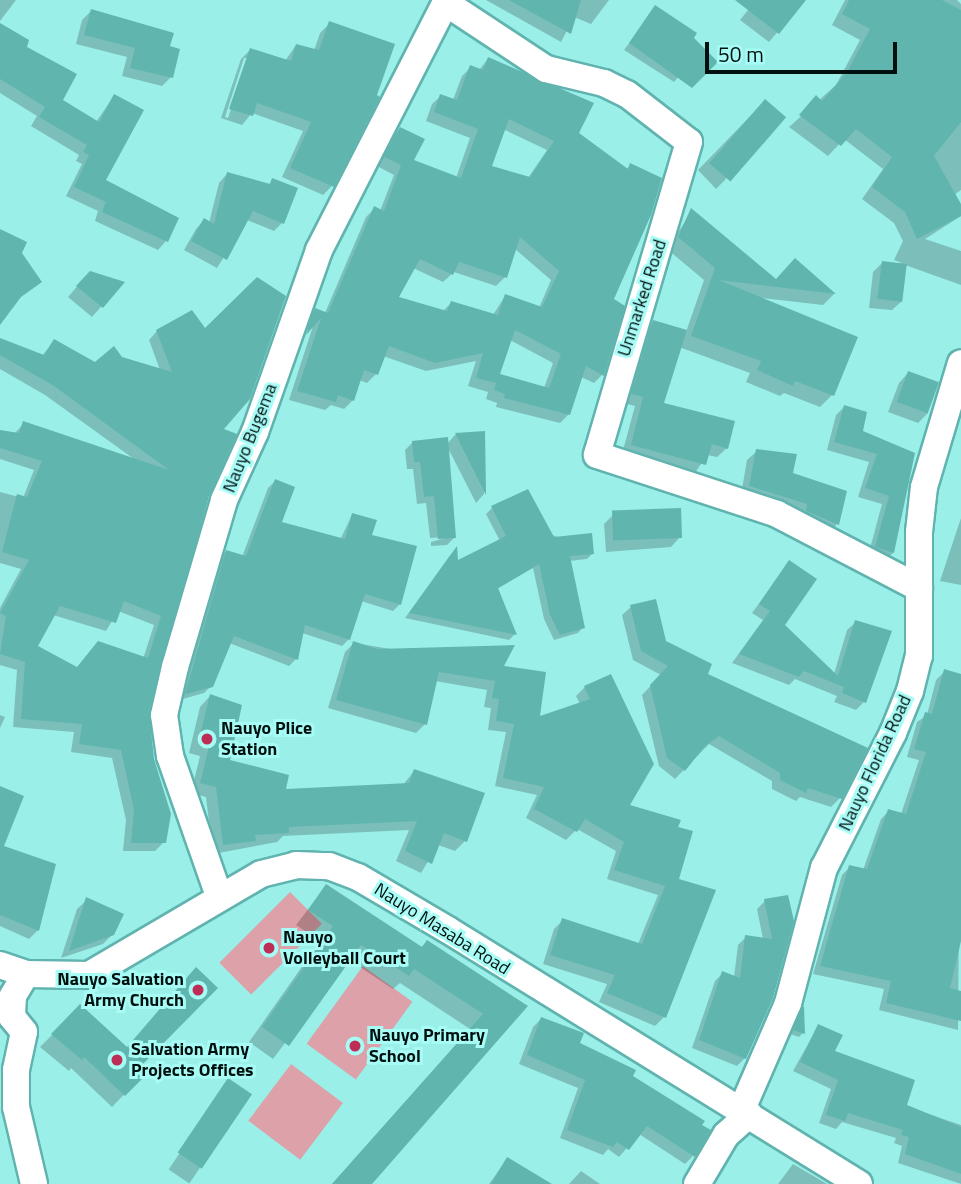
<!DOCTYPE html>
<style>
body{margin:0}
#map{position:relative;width:961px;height:1184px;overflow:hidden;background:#9befe9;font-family:"Titillium Web",sans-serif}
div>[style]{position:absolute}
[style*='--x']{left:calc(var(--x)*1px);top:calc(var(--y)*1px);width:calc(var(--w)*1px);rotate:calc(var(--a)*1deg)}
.green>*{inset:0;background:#dca1a9;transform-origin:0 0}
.shadow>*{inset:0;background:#0003;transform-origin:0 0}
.building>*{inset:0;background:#61b5af;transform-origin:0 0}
.roads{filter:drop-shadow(2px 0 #60b3ae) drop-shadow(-2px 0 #60b3ae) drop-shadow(0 2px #60b3ae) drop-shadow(0 -2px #60b3ae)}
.street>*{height:26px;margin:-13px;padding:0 13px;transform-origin:13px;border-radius:13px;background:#fff}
.dots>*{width:19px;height:19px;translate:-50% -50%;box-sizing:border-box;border:4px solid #a8fcf6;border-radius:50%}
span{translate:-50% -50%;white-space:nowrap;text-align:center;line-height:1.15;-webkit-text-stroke:6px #a8fcf6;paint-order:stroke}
.street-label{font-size:18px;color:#00100f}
.poi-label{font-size:18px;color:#00100f;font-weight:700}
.left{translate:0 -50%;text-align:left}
.right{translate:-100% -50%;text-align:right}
.scale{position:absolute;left:705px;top:42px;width:192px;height:32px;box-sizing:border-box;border:4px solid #00100f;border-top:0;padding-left:9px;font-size:21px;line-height:24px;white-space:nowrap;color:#00100f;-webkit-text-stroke:5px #a8fcf6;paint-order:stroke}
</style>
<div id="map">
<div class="green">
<i style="left:290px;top:892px;width:45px;height:100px;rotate:45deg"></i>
<i style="left:363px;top:966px;width:61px;height:96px;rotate:36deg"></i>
<i style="left:291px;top:1064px;width:65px;height:71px;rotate:37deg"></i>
</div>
<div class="shadow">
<i style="clip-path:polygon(0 0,16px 0,0 21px)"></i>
<i style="clip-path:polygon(486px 0,609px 0,591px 24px,574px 17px,561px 42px)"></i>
<i style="clip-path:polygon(756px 0,805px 0,769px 42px,740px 20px)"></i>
<i style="clip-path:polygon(845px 0,957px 0,961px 4px,961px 190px,954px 195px,961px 216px,925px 239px,961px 251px,961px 285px,905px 265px,902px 301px,892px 310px,869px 308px,873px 272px,882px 263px,902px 263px,894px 260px,903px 241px,894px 223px,862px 199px,883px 169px,844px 139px,828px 156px,789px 127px,836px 85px,860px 40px,832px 25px)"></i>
<i style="clip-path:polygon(656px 7px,680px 75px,674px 82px,624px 50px)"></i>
<i style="clip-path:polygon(91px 11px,167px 47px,171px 77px,162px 86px,122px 76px,127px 57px,76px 44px,82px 20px)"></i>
<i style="clip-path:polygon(evenodd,330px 23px,332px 186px,323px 195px,282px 177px,303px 131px,252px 113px,242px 125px,221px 118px,241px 59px,250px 50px,285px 61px,296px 45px,314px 51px,320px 33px,330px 23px,244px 58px,248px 58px,228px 118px,225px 117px,244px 58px)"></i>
<i style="clip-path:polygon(0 25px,24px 48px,61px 101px,96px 122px,114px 96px,104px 180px,166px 241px,158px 250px,95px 221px,98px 211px,66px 196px,82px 164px,76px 161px,79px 155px,31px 126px,37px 116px,0 93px)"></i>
<i style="clip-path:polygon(evenodd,488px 59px,577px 133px,626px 170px,630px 165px,602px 375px,594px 383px,581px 377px,569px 414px,560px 423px,496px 407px,497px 403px,486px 399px,488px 392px,468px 386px,476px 361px,426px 371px,383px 356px,376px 374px,367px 383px,359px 380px,353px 400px,344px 409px,331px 405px,325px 410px,289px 400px,314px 323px,300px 338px,307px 319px,316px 310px,325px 313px,366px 217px,375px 208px,380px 211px,394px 175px,377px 166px,391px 138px,400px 129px,412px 161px,456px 178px,470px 138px,426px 121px,432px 104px,441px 96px,453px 100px,462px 76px,471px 67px,479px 70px,488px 59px,503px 129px,547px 150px,528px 178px,490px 167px,503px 129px,488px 59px,515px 249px,551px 280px,539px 308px,505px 296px,493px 315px,451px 303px,442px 312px,397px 298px,413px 268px,443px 282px,454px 272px,496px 286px,505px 277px,515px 249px,488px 59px,510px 340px,553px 363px,544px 388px,497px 375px,510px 340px)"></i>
<i style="clip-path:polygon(765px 101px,725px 180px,716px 189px,698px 170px)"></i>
<i style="clip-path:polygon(227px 174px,268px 185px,273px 180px,282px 223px,274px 231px,247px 220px,217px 268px,184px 250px,196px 229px,204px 220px,209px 223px,219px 183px)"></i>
<i style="clip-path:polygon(692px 211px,775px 281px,795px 260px,834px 294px,823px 305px,761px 298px,832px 395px,820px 407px,784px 393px,780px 396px,746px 382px,750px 373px,679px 347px,662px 404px,727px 448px,717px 457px,707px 455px,695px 473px,622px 454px,635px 406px,623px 403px,644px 332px,654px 322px,686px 332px,704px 280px,667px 249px)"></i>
<i style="clip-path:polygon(80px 283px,122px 283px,92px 317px,68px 297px)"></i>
<i style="clip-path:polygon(evenodd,157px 331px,221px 430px,147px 711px,164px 842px,155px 851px,123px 851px,126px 820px,112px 758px,71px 752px,74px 732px,13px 727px,17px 670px,0 665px,0 608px,21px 569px,0 563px,0 492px,23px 498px,34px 470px,0 459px,0 432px,14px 434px,24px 423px,134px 459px,45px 395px,0 369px,0 340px,42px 356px,54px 341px,95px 364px,121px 359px,160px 370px,149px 340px,157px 331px,118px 611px,154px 625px,143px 659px,76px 669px,35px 647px,53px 615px,106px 631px,118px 611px)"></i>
<i style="clip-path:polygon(908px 373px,928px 413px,918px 423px,888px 412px,899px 383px)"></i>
<i style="clip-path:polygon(844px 407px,861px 432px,913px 454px,893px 553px,884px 561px,868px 556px,882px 504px,858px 497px,869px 462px,827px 450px,836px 415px)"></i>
<i style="clip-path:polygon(483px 433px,484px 494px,476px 503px,447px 446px,455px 537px,447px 545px,431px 546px,431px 542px,449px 537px,430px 538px,426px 503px,417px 504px,413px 469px,407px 469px,405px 450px,413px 442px,447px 444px,455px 435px)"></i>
<i style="clip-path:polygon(757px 451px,792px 474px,845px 492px,837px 524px,828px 534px,741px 495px,747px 460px)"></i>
<i style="clip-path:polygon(275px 481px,280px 524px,340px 540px,352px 515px,370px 536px,400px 604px,393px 611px,361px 601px,349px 639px,342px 646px,302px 633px,296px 659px,289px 666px,229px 643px,211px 686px,204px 693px,179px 700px,219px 559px,226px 552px,242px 557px,268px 488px)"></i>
<i style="clip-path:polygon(492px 508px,593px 553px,587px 559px,569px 561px,583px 627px,578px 633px,554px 640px,544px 619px,533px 568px,497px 589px,515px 634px,509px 640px,405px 618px,451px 554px,457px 563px,500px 541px,486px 514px)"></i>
<i style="clip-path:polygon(613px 515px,680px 537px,671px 547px,606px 552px,604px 524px)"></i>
<i style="clip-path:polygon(961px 518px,961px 585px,940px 581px)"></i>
<i style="clip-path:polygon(789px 562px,783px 626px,834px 674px,847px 630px,856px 622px,864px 702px,856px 710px,834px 702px,837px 696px,795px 679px,789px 685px,732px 663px,763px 620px,752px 613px)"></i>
<i style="clip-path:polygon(631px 607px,665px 642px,840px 798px,831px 807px,800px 797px,796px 801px,772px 789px,772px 781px,709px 744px,675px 779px,659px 766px,642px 695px,661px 675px,633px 660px,622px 615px)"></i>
<i style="clip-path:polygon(354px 643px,501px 667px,538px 719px,580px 704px,576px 696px,585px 687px,610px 676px,627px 806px,676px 828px,677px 880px,664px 1017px,655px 1026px,599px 1002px,607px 984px,543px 964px,554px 929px,563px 920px,638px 944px,658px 895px,607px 879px,616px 851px,577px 829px,566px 840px,526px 818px,537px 795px,495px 786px,506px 732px,488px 730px,491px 708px,484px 707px,487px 690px,435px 681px,425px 724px,416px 733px,328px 708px,345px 652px)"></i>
<i style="clip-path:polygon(945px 671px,961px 676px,958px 1030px,879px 1010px,884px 989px,813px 974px,842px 875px,850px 867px,863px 870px,881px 819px,889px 811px,901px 814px,919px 760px,907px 757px,917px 722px,927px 715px,936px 680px)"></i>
<i style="clip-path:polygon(210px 696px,228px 762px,283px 790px,403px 785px,414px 771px,465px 841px,455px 851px,438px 845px,421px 873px,396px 861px,409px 830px,283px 836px,277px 842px,213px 854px,206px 797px,191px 793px,200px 756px,189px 753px,200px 707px)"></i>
<i style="clip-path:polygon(0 715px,5px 717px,0 728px)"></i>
<i style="clip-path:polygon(0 788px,1px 847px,38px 930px,29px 939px,0 926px)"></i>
<i style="clip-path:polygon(326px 886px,420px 948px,427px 942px,525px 1007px,369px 1184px,332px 1184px,470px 1029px,400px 983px,393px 989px,348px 959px,273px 1059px,249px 1042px,320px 941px,296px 925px)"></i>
<i style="clip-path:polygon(787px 897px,745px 1058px,737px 1066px,692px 1048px,715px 981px,723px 973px,734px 977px,738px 945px,746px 937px,763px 939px,757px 909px,765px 901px)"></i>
<i style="clip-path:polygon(87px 900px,113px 934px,103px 944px,61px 958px,77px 909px)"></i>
<i style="clip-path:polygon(80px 1007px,126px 1049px,141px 1071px,136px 1076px,139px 1079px,112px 1107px,71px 1068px,69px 1071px,40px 1047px)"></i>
<i style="clip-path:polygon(802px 1010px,803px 1033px,799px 1037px,790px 1034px)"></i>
<i style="clip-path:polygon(541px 1019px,631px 1076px,693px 1156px,685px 1164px,639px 1134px,619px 1157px,608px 1149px,603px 1155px,560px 1138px,578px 1088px,519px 1064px,533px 1027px)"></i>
<i style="clip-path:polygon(818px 1026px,833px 1052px,905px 1106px,961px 1125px,961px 1184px,898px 1163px,902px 1146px,894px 1143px,896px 1138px,842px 1122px,836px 1129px,819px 1123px,831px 1089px,793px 1071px)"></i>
<i style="left:229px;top:1080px;width:25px;height:108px;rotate:34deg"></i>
<i style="clip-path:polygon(507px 1159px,544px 1184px,489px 1184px)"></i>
<i style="clip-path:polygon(793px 1164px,827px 1184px,778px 1184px)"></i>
<i style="clip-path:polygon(581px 1171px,600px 1184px,569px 1184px)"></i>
</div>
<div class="building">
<i style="clip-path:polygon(509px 0,581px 0,571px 34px)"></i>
<i style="clip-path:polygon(735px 0,806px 0,779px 34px)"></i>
<i style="clip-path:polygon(849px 0,942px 0,961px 10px,961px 122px,934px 156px,961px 204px,961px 216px,917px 239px,905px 212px,872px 187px,892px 157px,856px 129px,841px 146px,799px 115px,816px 95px,822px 101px,847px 72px,870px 29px,842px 14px)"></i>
<i style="clip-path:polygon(655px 5px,697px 33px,694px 38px,718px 62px,692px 88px,629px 43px)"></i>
<i style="clip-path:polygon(91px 9px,174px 33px,170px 46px,180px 49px,173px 78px,130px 68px,135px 48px,84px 35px)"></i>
<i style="clip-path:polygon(329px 21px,395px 44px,377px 95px,380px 97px,334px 187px,290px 168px,311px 122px,257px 103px,253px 116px,229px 109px,250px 48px,291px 61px,296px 44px,319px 50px)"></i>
<i style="clip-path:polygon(0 23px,29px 40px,27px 47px,77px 74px,63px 100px,99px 122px,114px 94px,144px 110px,106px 180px,179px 218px,168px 242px,102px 212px,106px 202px,74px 187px,89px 155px,83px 152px,87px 145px,39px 117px,45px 107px,0 79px)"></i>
<i style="clip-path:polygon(evenodd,488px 57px,594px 103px,579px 133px,628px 169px,630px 163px,662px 178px,651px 215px,614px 299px,625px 306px,604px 376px,586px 366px,570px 415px,504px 398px,505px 394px,494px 390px,496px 383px,476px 378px,483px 353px,435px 363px,389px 346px,378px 375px,364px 370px,354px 401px,338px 395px,336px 402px,297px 391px,321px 318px,306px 335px,315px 308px,328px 313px,374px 206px,384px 211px,401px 165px,384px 157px,400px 127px,425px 139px,414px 160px,461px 178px,478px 129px,434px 112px,440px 94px,457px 100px,470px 65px,483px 70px,488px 57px,509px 119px,554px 141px,530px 177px,492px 166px,509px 119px,488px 57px,520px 237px,559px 271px,542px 307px,505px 294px,498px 315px,451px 301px,447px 311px,399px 297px,420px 259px,453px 275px,459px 262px,507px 278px,520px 237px,488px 57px,515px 330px,561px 354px,549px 388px,500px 374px,515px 330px)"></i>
<i style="left:765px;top:99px;width:28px;height:85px;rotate:41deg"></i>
<i style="clip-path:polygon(227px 172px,270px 184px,272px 178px,298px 188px,284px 224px,253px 211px,227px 260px,191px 241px,204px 218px,214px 224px)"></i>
<i style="clip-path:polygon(691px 208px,776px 279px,795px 258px,836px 294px,719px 280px,858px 337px,834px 396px,795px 381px,793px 386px,757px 370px,761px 361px,691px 336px,715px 268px,678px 237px)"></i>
<i style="clip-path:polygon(0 229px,27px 242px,22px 253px,42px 282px,21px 297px,0 325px)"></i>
<i style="left:882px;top:261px;width:25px;height:38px;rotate:7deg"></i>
<i style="clip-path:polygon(90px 271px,125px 282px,103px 308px,76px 286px)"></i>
<i style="clip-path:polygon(evenodd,257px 277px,286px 296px,250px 399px,224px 429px,237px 434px,209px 496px,149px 711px,154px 759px,171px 814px,166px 843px,131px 843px,134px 810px,121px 750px,79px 744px,82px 724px,21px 719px,25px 662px,0 654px,6px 616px,0 613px,29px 560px,2px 552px,17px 494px,27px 497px,42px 461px,0 448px,0 430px,19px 433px,23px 421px,169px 470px,54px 386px,0 355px,0 338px,44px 355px,54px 339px,95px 362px,114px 346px,122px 357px,172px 372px,156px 330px,192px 310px,205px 328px,257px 277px,124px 601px,161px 616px,148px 658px,98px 641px,77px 667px,38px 646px,60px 606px,116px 623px,124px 601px)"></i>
<i style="clip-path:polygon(653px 320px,687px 330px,664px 403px,735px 421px,728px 449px,712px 444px,706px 465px,631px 445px,643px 397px,631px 394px)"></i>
<i style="left:908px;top:371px;width:33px;height:33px;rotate:20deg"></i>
<i style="clip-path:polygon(844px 405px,867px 412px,863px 431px,915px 453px,894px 553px,875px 547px,889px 496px,865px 488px,877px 454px,834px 442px)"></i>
<i style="clip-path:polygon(485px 431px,486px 495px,455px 433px)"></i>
<i style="clip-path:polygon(448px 437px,456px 538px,438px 539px,434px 496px,424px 497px,420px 462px,414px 462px,412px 441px)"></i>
<i style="clip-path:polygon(756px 449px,797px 454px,793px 473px,847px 491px,839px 525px,806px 511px,807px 504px,749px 486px)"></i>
<i style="clip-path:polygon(275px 479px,295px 487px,282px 522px,345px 539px,352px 513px,377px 520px,372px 535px,417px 546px,401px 605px,365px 594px,350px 640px,305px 625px,298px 660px,234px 636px,213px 687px,185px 694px,226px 550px,246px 556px)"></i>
<i style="clip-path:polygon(528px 489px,554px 537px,592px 533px,594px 554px,570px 556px,585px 628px,560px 635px,550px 615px,539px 564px,498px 588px,517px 635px,409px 613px,457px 546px,458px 560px,506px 536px,491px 506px)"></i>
<i style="left:681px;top:508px;width:30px;height:69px;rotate:88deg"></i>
<i style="clip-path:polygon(789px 560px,817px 579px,785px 625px,838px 676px,855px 620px,892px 631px,866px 703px,842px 693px,844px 687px,804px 671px,799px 677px,739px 654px,770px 611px,759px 604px)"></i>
<i style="clip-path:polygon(656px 599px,666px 641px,712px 664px,708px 674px,868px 748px,842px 799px,808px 788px,806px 793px,780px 780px,780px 773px,719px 736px,704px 747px,685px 771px,667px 758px,650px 685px,668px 666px,641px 651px,630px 605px)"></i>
<i style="clip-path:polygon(353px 641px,377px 649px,515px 645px,504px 666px,546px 672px,540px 716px,590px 699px,584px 686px,611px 674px,654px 764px,630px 805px,681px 820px,678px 827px,693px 831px,679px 879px,716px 890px,666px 1018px,607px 993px,615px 975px,550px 955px,562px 918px,642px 944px,665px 886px,614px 870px,624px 842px,585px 819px,577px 832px,534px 809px,544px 787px,503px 778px,514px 724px,496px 721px,499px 699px,492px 698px,495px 681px,439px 672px,427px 725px,336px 700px)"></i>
<i style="clip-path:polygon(944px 669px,961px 674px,961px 941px,950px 988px,961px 991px,961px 1021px,886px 1003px,891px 981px,820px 966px,849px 865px,867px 869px,888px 809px,906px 814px,926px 752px,914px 749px,925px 712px,932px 714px)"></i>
<i style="clip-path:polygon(210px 694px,242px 705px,230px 760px,289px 775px,286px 789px,409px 783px,414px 769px,485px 793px,467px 842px,444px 833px,432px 864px,405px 851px,417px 821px,289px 827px,289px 833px,255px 835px,256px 841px,223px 845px,216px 787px,200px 783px,209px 746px,198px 743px)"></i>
<i style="clip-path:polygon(0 786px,24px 796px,4px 846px,56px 864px,39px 931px,0 915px)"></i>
<i style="clip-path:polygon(326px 884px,422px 947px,427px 940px,528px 1006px,372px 1184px,332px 1184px,483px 1014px,414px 969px,409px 976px,361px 945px,289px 1046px,262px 1027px,333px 926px,308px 910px)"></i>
<i style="clip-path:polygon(788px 895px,794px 921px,773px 998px,746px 1059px,699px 1040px,722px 971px,740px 978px,745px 935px,772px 939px,764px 899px)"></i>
<i style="clip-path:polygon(86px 897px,124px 914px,114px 935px,69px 951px)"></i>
<i style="clip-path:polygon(196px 967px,218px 988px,140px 1067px,142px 1079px,125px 1096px,84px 1057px,82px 1060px,51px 1034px,80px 1004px,127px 1047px)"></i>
<i style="clip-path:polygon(803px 1006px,804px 1007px,805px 1034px,793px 1030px)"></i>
<i style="clip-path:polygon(541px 1017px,584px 1033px,580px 1043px,636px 1070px,633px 1076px,705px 1121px,702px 1125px,711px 1130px,695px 1157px,647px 1126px,629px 1150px,617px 1142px,613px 1147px,567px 1130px,585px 1080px,527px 1055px)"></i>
<i style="clip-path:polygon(818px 1024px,843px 1035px,835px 1051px,915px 1080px,907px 1105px,961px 1127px,961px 1174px,905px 1154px,909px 1137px,901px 1135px,903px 1130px,848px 1113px,845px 1121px,826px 1115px,838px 1080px,800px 1062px)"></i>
<i style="left:228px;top:1078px;width:29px;height:90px;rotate:34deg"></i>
<i style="clip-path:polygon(507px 1157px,552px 1184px,491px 1184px)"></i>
</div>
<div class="roads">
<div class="street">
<i style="--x:446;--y:3;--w:120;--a:33.4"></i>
<i style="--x:546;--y:69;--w:60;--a:13.6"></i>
<i style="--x:604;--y:83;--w:25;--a:26"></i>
<i style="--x:627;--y:94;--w:78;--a:37.7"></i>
<i style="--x:689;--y:142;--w:326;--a:106.4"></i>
<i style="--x:597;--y:455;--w:189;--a:18.1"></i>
<i style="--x:777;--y:514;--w:160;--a:27.5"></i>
<i style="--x:219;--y:896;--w:148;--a:-109.3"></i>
<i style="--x:170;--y:756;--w:41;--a:-98.3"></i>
<i style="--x:164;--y:715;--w:49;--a:-77.1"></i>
<i style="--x:175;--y:667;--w:174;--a:-73.6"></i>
<i style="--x:224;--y:500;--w:75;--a:-65.5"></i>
<i style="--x:255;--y:432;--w:193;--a:-70.6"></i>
<i style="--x:319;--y:250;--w:281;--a:-62.9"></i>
<i style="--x:0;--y:965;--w:28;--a:19"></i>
<i style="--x:26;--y:974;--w:63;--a:0.9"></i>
<i style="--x:89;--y:975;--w:199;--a:-30.4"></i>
<i style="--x:261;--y:874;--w:36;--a:-14"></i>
<i style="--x:296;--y:865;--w:33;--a:2"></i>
<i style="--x:329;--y:866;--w:31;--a:21"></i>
<i style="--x:358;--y:877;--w:104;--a:30.5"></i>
<i style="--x:448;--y:930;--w:483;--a:31.7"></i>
<i style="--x:26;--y:974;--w:26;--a:121"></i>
<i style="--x:13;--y:996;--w:21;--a:93"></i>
<i style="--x:12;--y:1017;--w:19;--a:51"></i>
<i style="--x:24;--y:1032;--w:39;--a:102"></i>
<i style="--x:16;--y:1070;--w:37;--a:90"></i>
<i style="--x:16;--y:1107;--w:79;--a:76.8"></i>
<i style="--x:742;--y:1109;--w:116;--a:-66.5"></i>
<i style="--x:788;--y:1003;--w:140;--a:-75.1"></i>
<i style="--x:824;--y:868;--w:152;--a:-62.9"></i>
<i style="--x:893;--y:733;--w:45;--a:-68"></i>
<i style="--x:910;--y:691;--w:36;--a:-76"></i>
<i style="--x:919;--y:656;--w:124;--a:-90"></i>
<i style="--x:919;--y:532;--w:45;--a:-83.7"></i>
<i style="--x:924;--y:487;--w:129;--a:-73.4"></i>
<i style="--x:697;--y:1184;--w:57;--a:-59.4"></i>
<i style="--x:726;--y:1135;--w:31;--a:-42"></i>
</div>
</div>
<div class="dots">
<i style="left:207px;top:739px;background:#bd2d55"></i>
<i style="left:269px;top:948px;background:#bd2d55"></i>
<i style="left:198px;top:990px;background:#bd2d55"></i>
<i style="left:355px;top:1046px;background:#bd2d55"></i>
<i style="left:117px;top:1060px;background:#bd2d55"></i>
</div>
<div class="street-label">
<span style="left:642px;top:298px;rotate:-72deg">Unmarked Road</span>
<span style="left:250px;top:438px;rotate:-68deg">Nauyo Bugema</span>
<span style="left:875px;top:763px;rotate:-65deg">Nauyo Florida Road</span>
<span style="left:442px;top:929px;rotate:32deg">Nauyo Masaba Road</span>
</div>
<div class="poi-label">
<span class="left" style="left:221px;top:739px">Nauyo Plice<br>Station</span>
<span class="left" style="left:283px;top:948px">Nauyo<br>Volleyball Court</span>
<span class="right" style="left:184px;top:990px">Nauyo Salvation<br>Army Church</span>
<span class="left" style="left:369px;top:1046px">Nauyo Primary<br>School</span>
<span class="left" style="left:131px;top:1060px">Salvation Army<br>Projects Offices</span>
</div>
<div class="scale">50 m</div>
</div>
